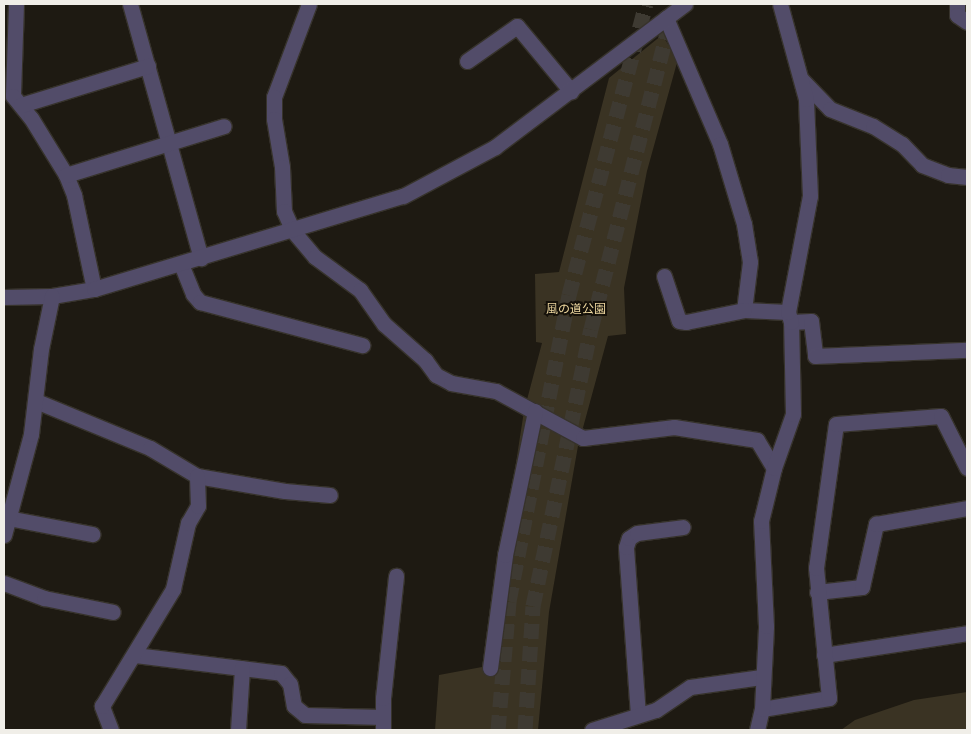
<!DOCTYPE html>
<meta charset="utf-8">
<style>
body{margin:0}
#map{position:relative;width:971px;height:734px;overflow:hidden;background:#1e1a12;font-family:"PT Sans","Noto Sans JP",sans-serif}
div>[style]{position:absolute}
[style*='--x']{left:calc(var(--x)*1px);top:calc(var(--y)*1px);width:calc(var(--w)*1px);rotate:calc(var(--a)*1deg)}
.green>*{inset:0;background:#3a3323}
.major-tunnel>*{height:15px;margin-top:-7.5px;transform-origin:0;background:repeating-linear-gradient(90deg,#3e3a32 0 15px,transparent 0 23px)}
.roads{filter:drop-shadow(1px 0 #37332c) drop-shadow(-1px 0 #37332c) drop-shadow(0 1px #37332c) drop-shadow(0 -1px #37332c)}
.minor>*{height:15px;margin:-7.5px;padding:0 7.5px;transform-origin:7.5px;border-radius:7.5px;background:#524c69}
span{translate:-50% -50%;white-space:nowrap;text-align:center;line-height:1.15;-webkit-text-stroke:4px #15110a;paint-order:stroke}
.park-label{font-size:12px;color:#edd79f}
.frame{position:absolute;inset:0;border:5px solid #f0eee8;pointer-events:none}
</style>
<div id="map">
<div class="green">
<i style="clip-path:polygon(662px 35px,678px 59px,647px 171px,624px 288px,626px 334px,608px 336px,578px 446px,549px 612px,538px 730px,435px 730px,439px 675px,482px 667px,486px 656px,524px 411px,542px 343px,536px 342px,535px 274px,559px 272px,609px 78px)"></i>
<i style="clip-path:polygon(967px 692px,967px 730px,841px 730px,855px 720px,914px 700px)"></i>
</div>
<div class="major-tunnel">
<i style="--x:498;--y:730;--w:129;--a:-85.1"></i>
<i style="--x:509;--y:601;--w:312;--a:-78.9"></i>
<i style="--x:569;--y:295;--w:301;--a:-75.2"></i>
<i style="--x:525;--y:730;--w:124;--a:-86.3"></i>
<i style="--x:533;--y:606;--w:283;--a:-78.2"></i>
<i style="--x:591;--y:329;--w:322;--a:-75.6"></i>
</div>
<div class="roads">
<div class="minor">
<i style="--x:16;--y:4;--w:92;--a:91.9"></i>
<i style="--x:13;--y:96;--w:28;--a:51"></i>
<i style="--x:31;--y:118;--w:67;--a:58.4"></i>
<i style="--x:66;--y:175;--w:22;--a:68"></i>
<i style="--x:74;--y:195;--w:96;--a:78"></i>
<i style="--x:130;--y:4;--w:264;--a:74.4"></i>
<i style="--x:309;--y:4;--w:99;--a:110.6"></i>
<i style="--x:274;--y:97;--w:22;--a:90"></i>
<i style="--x:274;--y:119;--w:49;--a:80.5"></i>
<i style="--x:282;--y:167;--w:44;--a:87.4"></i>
<i style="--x:284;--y:211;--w:22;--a:66"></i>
<i style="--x:293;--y:231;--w:34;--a:50"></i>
<i style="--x:315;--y:257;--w:56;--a:36.3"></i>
<i style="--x:360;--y:290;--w:42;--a:54.8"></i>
<i style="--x:384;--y:324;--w:55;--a:41.3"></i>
<i style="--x:425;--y:360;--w:19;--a:54"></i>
<i style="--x:436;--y:375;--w:17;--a:28"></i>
<i style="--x:451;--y:383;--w:46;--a:10.1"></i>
<i style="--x:496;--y:391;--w:99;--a:28.4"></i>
<i style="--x:583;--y:438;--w:92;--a:-6.9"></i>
<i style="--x:674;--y:427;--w:84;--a:8.9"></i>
<i style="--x:757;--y:440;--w:33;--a:59"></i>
<i style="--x:957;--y:4;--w:11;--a:90"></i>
<i style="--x:957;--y:15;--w:12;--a:35"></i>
<i style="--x:666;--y:18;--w:137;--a:66.8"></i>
<i style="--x:720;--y:144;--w:84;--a:73.3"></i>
<i style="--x:744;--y:224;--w:38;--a:81"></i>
<i style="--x:750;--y:262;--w:48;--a:97.1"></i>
<i style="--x:744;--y:310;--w:44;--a:2.6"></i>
<i style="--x:467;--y:61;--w:61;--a:-35"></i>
<i style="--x:517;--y:26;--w:85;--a:50.3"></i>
<i style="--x:802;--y:80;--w:40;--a:46"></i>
<i style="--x:830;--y:109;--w:46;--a:21.6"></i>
<i style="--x:873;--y:126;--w:34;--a:32"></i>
<i style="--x:902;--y:144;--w:29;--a:46"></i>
<i style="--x:922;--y:165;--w:28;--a:21"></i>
<i style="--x:948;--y:175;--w:19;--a:6"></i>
<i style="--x:21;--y:105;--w:133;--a:-17.1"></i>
<i style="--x:66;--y:175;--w:165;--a:-17.2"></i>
<i style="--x:181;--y:264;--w:32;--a:68"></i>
<i style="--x:193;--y:294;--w:11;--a:49"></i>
<i style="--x:200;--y:302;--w:168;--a:14.9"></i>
<i style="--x:664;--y:276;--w:47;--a:71.6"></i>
<i style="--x:679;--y:321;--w:7;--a:8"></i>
<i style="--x:686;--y:322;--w:59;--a:-11.7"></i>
<i style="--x:4;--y:297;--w:48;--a:-1.2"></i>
<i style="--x:52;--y:296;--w:43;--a:-9.5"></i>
<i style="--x:94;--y:289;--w:323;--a:-16.8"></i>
<i style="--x:403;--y:196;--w:104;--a:-28"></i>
<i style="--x:495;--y:147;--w:238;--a:-37"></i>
<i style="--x:791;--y:322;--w:20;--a:-3"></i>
<i style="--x:811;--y:321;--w:35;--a:83"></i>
<i style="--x:815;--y:356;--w:152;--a:-2.3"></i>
<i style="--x:36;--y:401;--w:123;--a:22.4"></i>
<i style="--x:150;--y:448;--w:55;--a:30.8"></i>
<i style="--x:197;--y:476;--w:89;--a:9.7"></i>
<i style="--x:285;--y:491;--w:45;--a:5.1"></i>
<i style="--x:8;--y:518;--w:86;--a:10.8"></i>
<i style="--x:4;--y:535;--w:105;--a:-75"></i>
<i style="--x:31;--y:434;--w:86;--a:-83.3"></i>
<i style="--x:41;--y:349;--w:54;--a:-78.3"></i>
<i style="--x:4;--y:583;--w:43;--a:20.6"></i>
<i style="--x:44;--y:598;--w:70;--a:11.5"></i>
<i style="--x:817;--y:592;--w:45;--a:-6.3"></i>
<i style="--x:862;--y:587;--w:65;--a:-77.5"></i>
<i style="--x:876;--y:524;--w:92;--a:-10"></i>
<i style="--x:135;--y:655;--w:147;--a:7"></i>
<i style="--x:281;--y:673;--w:14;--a:51"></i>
<i style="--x:290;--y:684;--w:22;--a:80"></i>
<i style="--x:294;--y:706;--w:14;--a:39"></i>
<i style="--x:305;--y:715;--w:78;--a:1.5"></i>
<i style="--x:824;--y:655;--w:145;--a:-8.7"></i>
<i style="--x:490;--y:668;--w:114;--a:-82.4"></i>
<i style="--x:505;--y:555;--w:147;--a:-78.2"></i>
<i style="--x:762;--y:709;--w:68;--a:-9.3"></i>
<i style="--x:829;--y:698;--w:131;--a:-95.7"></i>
<i style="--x:816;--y:568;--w:145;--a:-82.1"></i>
<i style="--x:836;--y:424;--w:105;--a:-4.4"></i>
<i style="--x:941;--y:416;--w:58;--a:63.4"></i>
<i style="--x:638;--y:715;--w:168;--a:-94.1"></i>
<i style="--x:626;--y:547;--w:9;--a:-72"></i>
<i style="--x:629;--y:538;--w:9;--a:-32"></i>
<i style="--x:637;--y:533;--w:46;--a:-7.4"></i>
<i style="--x:111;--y:730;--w:26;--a:-111"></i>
<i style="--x:102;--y:706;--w:137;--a:-58.7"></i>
<i style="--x:173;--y:589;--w:68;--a:-77.2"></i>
<i style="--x:188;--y:523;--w:20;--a:-60"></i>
<i style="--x:198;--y:506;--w:30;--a:-92"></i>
<i style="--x:238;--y:730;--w:62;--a:-86.3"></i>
<i style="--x:383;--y:730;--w:32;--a:-90"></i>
<i style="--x:383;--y:698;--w:123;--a:-83.9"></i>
<i style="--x:592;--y:730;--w:67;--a:-17.4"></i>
<i style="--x:656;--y:710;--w:41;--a:-34.1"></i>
<i style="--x:690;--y:687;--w:72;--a:-8"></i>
<i style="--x:757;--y:730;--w:22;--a:-77"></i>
<i style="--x:762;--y:709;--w:83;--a:-87.2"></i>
<i style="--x:766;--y:626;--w:105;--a:-92.7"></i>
<i style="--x:761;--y:521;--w:55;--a:-76.2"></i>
<i style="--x:774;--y:468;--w:57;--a:-70.6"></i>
<i style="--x:793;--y:414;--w:92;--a:-91.2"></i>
<i style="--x:791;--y:322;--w:10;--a:-107"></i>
<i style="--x:788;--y:312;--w:118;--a:-79.3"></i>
<i style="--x:810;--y:196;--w:97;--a:-92.4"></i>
<i style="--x:806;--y:99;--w:98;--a:-105.3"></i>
</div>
</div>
<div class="park-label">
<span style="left:576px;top:309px">風の道公園</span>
</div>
<div class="frame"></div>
</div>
